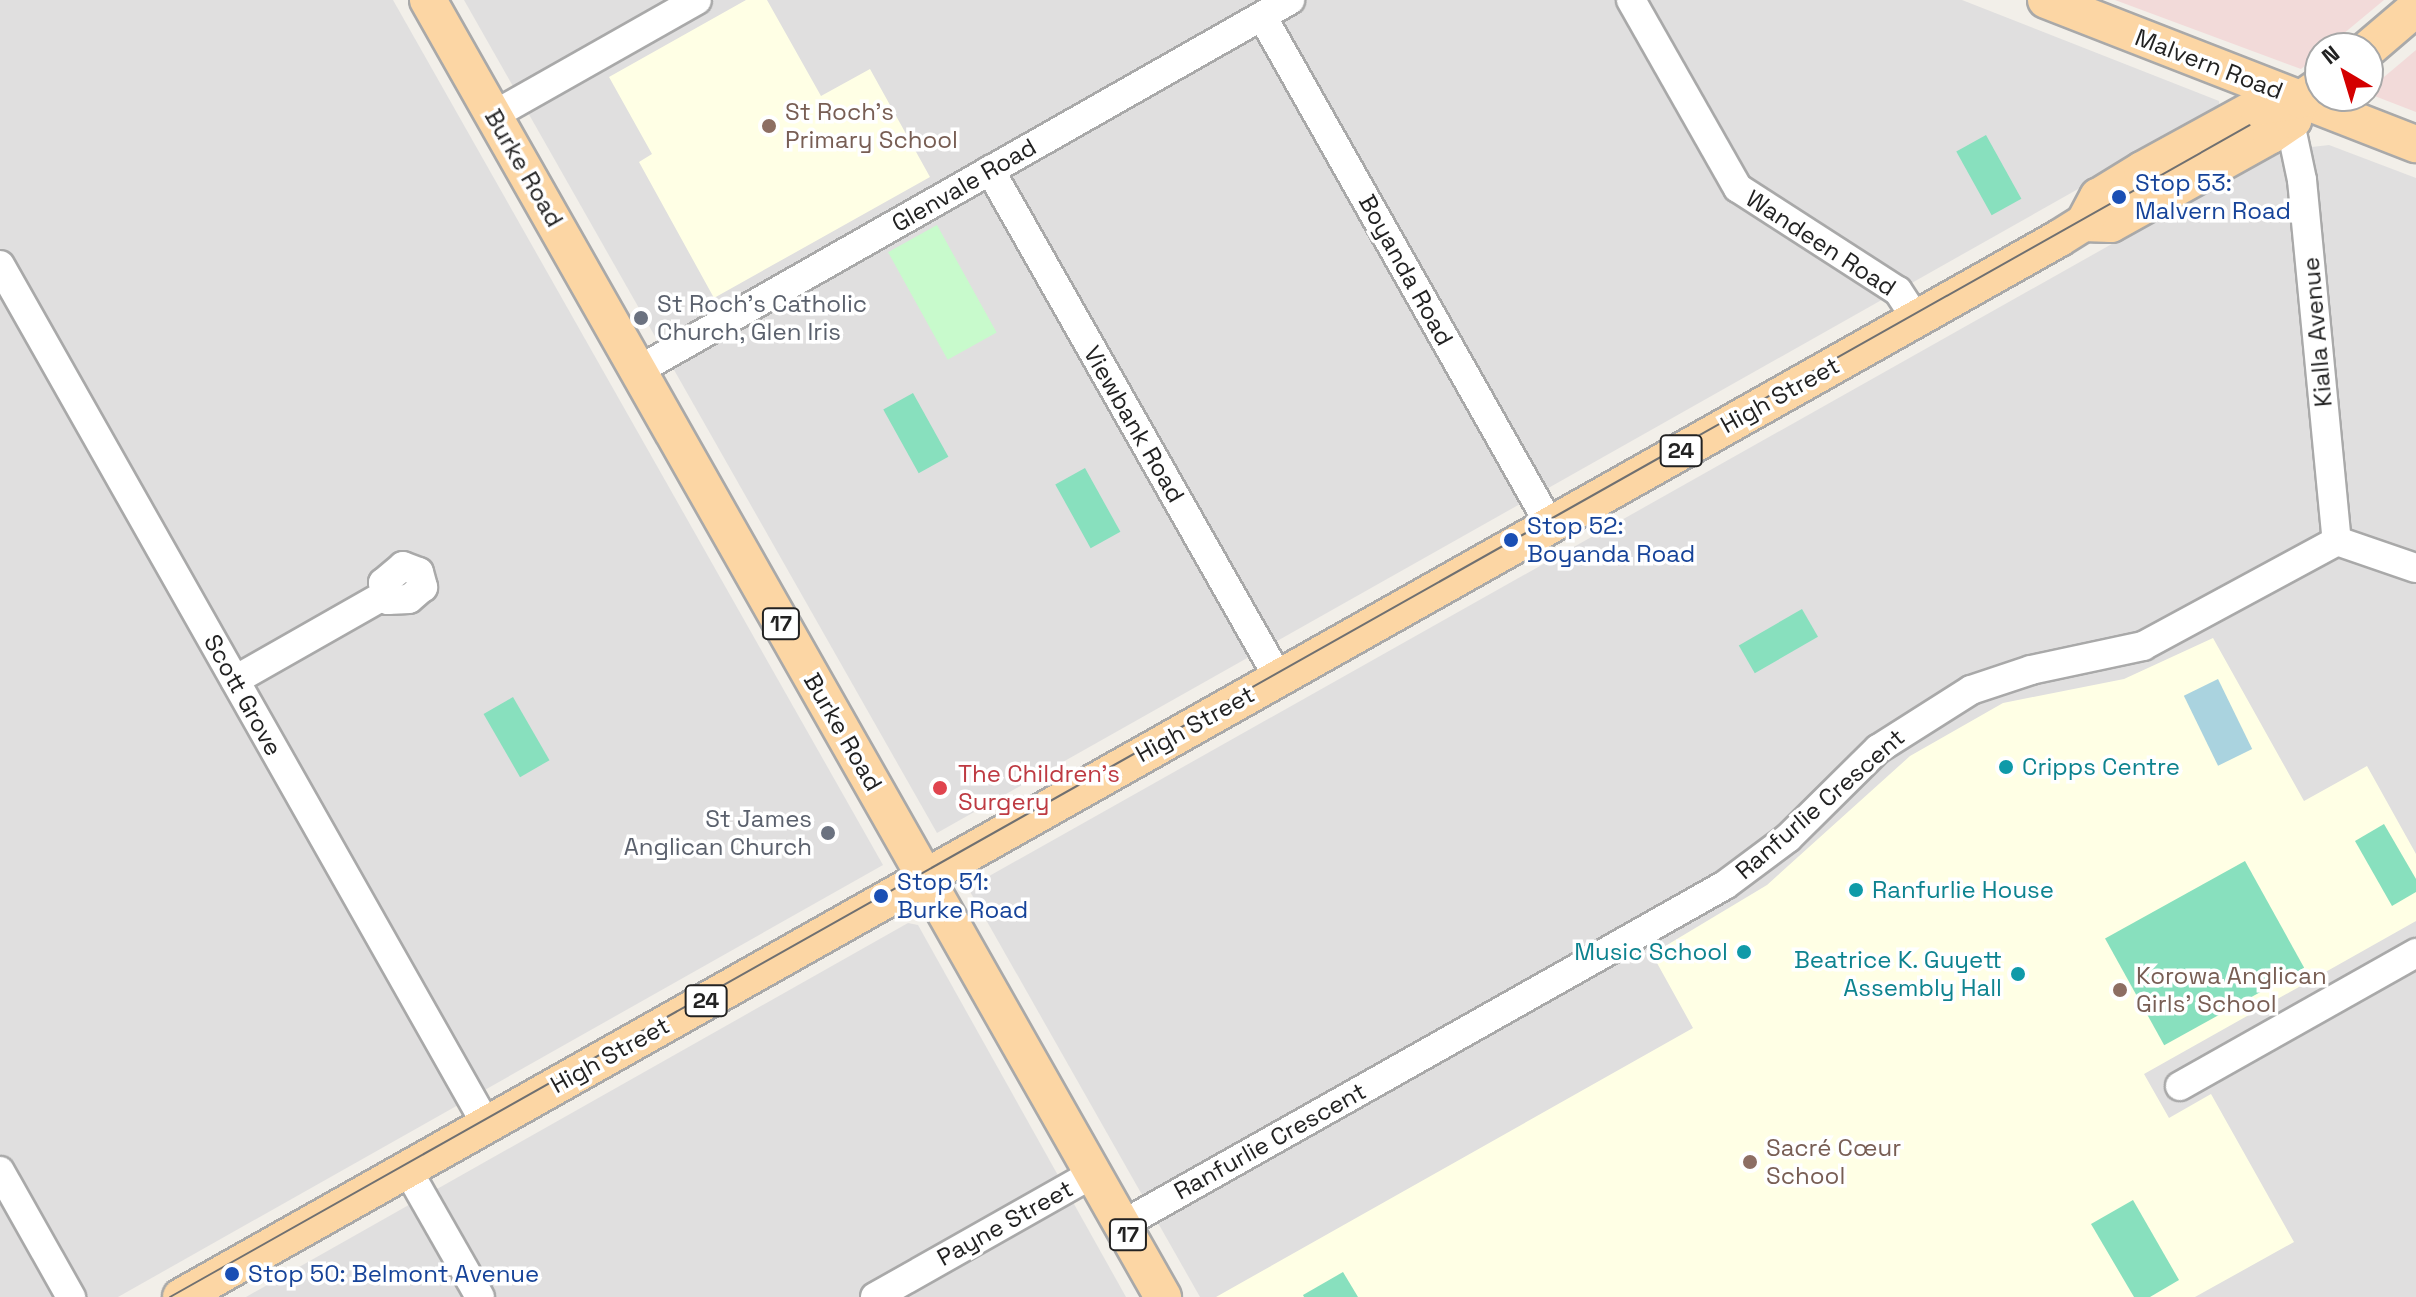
<!DOCTYPE html>
<meta charset="utf-8">
<style>
body{margin:0}
#map{position:relative;width:2416px;height:1297px;overflow:hidden;background:#f2efe9;font-family:"Space Grotesk",sans-serif}
div>[style]{position:absolute}
[style*='--x']{left:calc(var(--x)*1px);top:calc(var(--y)*1px);width:calc(var(--w)*1px);rotate:calc(var(--a)*1deg)}
.residential>*{inset:0;background:#e0dfdf}
.commercial>*{inset:0;background:#f2dad9}
.education>*{inset:0;background:#ffffe5}
.park>*{inset:0;background:#c8facc;transform-origin:0 0}
.pitch>*{inset:0;background:#88e0be;transform-origin:0 0}
.water>*{inset:0;background:#aad3df;transform-origin:0 0}
.roads{filter:drop-shadow(2px 0 #a9a9a9) drop-shadow(-2px 0 #a9a9a9) drop-shadow(0 2px #a9a9a9) drop-shadow(0 -2px #a9a9a9)}
.minor>*{height:28px;margin:-14px;padding:0 14px;transform-origin:14px;border-radius:14px;background:#fff}
.major>*{height:36px;margin:-18px;padding:0 18px;transform-origin:18px;border-radius:18px;background:#fcd6a4}
.tram>*{height:2px;margin:-1px;padding:0 1px;transform-origin:1px;border-radius:1px;background:#707070}
.dots>*{width:22px;height:22px;translate:-50% -50%;box-sizing:border-box;border:4px solid #fff;border-radius:50%}
span{translate:-50% -50%;white-space:nowrap;text-align:center;line-height:1.15;-webkit-text-stroke:7px #fff;paint-order:stroke}
.shield-label span{padding:2px 6px;background:#fff;border:2px solid;border-radius:6px;-webkit-text-stroke-width:0}
.shield-label{font-size:22px;color:#222;font-weight:700}
.street-label{font-size:24px;color:#222}
.education-label{font-size:24px;color:#785e54}
.left{translate:0 -50%;text-align:left}
.transit-label{font-size:24px;color:#164399}
.worship-label{font-size:24px;color:#5b616d}
.right{translate:-100% -50%;text-align:right}
.culture-label{font-size:24px;color:#0d838f}
.health-label{font-size:24px;color:#be3a42}
.north{position:absolute;left:2304px;top:32px;width:80px;height:80px;box-sizing:border-box;background:#fff;border:2px solid #a7a7a7;border-radius:50%;rotate:322deg;font-size:22px;font-weight:700;line-height:32px;text-align:center;color:#222}
.north::after{content:'';display:block;margin:auto;width:28px;height:36px;background:#d40000;clip-path:polygon(50% 0,100% 100%,50% 72%,0 100%)}
</style>
<div id="map">
<div class="residential">
<i style="clip-path:polygon(0 0,393px 0,883px 865px,118px 1297px,0 1297px)"></i>
<i style="clip-path:polygon(464px 0,1962px 0,2219px 101px,2220px 109px,937px 833px)"></i>
<i style="clip-path:polygon(2329px 145px,2416px 178px,2416px 1297px,1200px 1297px,968px 888px,2277px 151px)"></i>
<i style="clip-path:polygon(908px 923px,918px 925px,1126px 1297px,246px 1297px)"></i>
</div>
<div class="commercial">
<i style="clip-path:polygon(2115px 0,2384px 0,2301px 69px)"></i>
<i style="clip-path:polygon(2416px 50px,2416px 112px,2372px 95px,2371px 88px)"></i>
</div>
<div class="education">
<i style="clip-path:polygon(746px 0,767px 0,821px 96px,870px 69px,930px 177px,714px 298px,639px 162px,652px 154px,609px 77px)"></i>
<i style="clip-path:polygon(2213px 638px,2304px 801px,2367px 766px,2416px 854px,2416px 921px,2144px 1074px,2169px 1118px,2211px 1094px,2294px 1242px,2195px 1297px,1216px 1297px,1693px 1028px,1652px 954px,1767px 885px,1910px 756px,2003px 703px,2124px 679px)"></i>
</div>
<div class="park">
<i style="left:937px;top:225px;width:123px;height:56px;rotate:61deg"></i>
</div>
<div class="pitch">
<i style="left:1986px;top:135px;width:73px;height:34px;rotate:61deg"></i>
<i style="left:913px;top:393px;width:73px;height:34px;rotate:61deg"></i>
<i style="left:1085px;top:468px;width:73px;height:34px;rotate:61deg"></i>
<i style="left:1802px;top:609px;width:32px;height:73px;rotate:60deg"></i>
<i style="left:513px;top:697px;width:73px;height:34px;rotate:60deg"></i>
<i style="clip-path:polygon(2384px 824px,2416px 879px,2416px 892px,2392px 906px,2355px 841px)"></i>
<i style="left:2245px;top:861px;width:122px;height:160px;rotate:61deg"></i>
<i style="clip-path:polygon(2133px 1200px,2179px 1280px,2150px 1297px,2134px 1297px,2091px 1224px)"></i>
<i style="clip-path:polygon(1343px 1272px,1358px 1297px,1304px 1297px,1303px 1295px)"></i>
</div>
<div class="water">
<i style="left:2218px;top:679px;width:78px;height:38px;rotate:64deg"></i>
</div>
<div class="roads">
<div class="minor">
<i style="--x:1631;--y:0;--w:216;--a:60.4"></i>
<i style="--x:1738;--y:188;--w:190;--a:32.8"></i>
<i style="--x:1898;--y:291;--w:33;--a:57"></i>
<i style="--x:1262;--y:16;--w:585;--a:60.5"></i>
<i style="--x:494;--y:115;--w:233;--a:-29.5"></i>
<i style="--x:2290;--y:123;--w:58;--a:78.1"></i>
<i style="--x:2302;--y:180;--w:363;--a:84.5"></i>
<i style="--x:990;--y:170;--w:583;--a:60.4"></i>
<i style="--x:0;--y:265;--w:987;--a:60.5"></i>
<i style="--x:639;--y:370;--w:749;--a:-29.61"></i>
<i style="--x:403;--y:566;--w:17;--a:21"></i>
<i style="--x:419;--y:572;--w:16;--a:75"></i>
<i style="--x:423;--y:587;--w:18;--a:139"></i>
<i style="--x:409;--y:599;--w:21;--a:177"></i>
<i style="--x:388;--y:600;--w:18;--a:-106"></i>
<i style="--x:383;--y:583;--w:26;--a:-40"></i>
<i style="--x:235;--y:680;--w:170;--a:-29.6"></i>
<i style="--x:2180;--y:1086;--w:271;--a:-29.4"></i>
<i style="--x:407;--y:1169;--w:147;--a:60.3"></i>
<i style="--x:0;--y:1171;--w:145;--a:60.6"></i>
<i style="--x:1122;--y:1225;--w:692;--a:-29.42"></i>
<i style="--x:1725;--y:885;--w:79;--a:-36.7"></i>
<i style="--x:1788;--y:838;--w:127;--a:-44.7"></i>
<i style="--x:1878;--y:749;--w:110;--a:-32.4"></i>
<i style="--x:1971;--y:690;--w:63;--a:-18.4"></i>
<i style="--x:2031;--y:670;--w:115;--a:-12.1"></i>
<i style="--x:2143;--y:646;--w:221;--a:-28.4"></i>
<i style="--x:2337;--y:541;--w:83;--a:18.9"></i>
<i style="--x:875;--y:1297;--w:252;--a:-29.5"></i>
</div>
<div class="major">
<i style="--x:428;--y:0;--w:1491;--a:60.46"></i>
<i style="--x:2046;--y:0;--w:397;--a:21.3"></i>
<i style="--x:2368;--y:49;--w:63;--a:-40.5"></i>
<i style="--x:2084;--y:223;--w:27;--a:2"></i>
<i style="--x:2111;--y:224;--w:183;--a:-29.1"></i>
<i style="--x:2271;--y:135;--w:27;--a:-34"></i>
<i style="--x:2293;--y:120;--w:21;--a:-71"></i>
<i style="--x:181;--y:1297;--w:2155;--a:-29.41"></i>
<i style="--x:2058;--y:239;--w:31;--a:-32"></i>
<i style="--x:2084;--y:223;--w:30;--a:-62"></i>
<i style="--x:2098;--y:197;--w:52;--a:-31.5"></i>
<i style="--x:2142;--y:170;--w:131;--a:-28.7"></i>
<i style="--x:2257;--y:107;--w:44;--a:-9.2"></i>
<i style="--x:2300;--y:100;--w:24;--a:-35"></i>
</div>
</div>
<div class="tram">
<i style="--x:170;--y:1297;--w:2387;--a:-29.4"></i>
</div>
<div class="dots">
<i style="left:769px;top:126px;background:#8d6e63"></i>
<i style="left:2119px;top:197px;background:#1a4fb4"></i>
<i style="left:641px;top:318px;background:#6b7280"></i>
<i style="left:1511px;top:540px;background:#1a4fb4"></i>
<i style="left:2006px;top:767px;background:#0f9aa8"></i>
<i style="left:940px;top:788px;background:#e0444e"></i>
<i style="left:828px;top:833px;background:#6b7280"></i>
<i style="left:1856px;top:890px;background:#0f9aa8"></i>
<i style="left:881px;top:896px;background:#1a4fb4"></i>
<i style="left:1744px;top:952px;background:#0f9aa8"></i>
<i style="left:2018px;top:974px;background:#0f9aa8"></i>
<i style="left:2120px;top:990px;background:#8d6e63"></i>
<i style="left:1750px;top:1162px;background:#8d6e63"></i>
<i style="left:232px;top:1274px;background:#1a4fb4"></i>
</div>
<div class="shield-label">
<span style="left:1681px;top:451px">24</span>
<span style="left:781px;top:624px">17</span>
<span style="left:706px;top:1001px">24</span>
<span style="left:1128px;top:1235px">17</span>
</div>
<div class="street-label">
<span style="left:2209px;top:64px;rotate:21deg">Malvern Road</span>
<span style="left:524px;top:168px;rotate:60deg">Burke Road</span>
<span style="left:964px;top:185px;rotate:-30deg">Glenvale Road</span>
<span style="left:1821px;top:243px;rotate:33deg">Wandeen Road</span>
<span style="left:1406px;top:270px;rotate:61deg">Boyanda Road</span>
<span style="left:2317px;top:332px;rotate:-95deg">Kialla Avenue</span>
<span style="left:1780px;top:395px;rotate:-29deg">High Street</span>
<span style="left:1134px;top:424px;rotate:60deg">Viewbank Road</span>
<span style="left:243px;top:695px;rotate:61deg">Scott Grove</span>
<span style="left:1195px;top:724px;rotate:-29deg">High Street</span>
<span style="left:843px;top:732px;rotate:60deg">Burke Road</span>
<span style="left:1820px;top:804px;rotate:-41deg">Ranfurlie Crescent</span>
<span style="left:610px;top:1055px;rotate:-29deg">High Street</span>
<span style="left:1270px;top:1141px;rotate:-29deg">Ranfurlie Crescent</span>
<span style="left:1005px;top:1223px;rotate:-29deg">Payne Street</span>
</div>
<div class="education-label">
<span class="left" style="left:785px;top:126px">St Roch's<br>Primary School</span>
<span class="left" style="left:2136px;top:990px">Korowa Anglican<br>Girls' School</span>
<span class="left" style="left:1766px;top:1162px">Sacré Cœur<br>School</span>
</div>
<div class="transit-label">
<span class="left" style="left:2135px;top:197px">Stop 53:<br>Malvern Road</span>
<span class="left" style="left:1527px;top:540px">Stop 52:<br>Boyanda Road</span>
<span class="left" style="left:897px;top:896px">Stop 51:<br>Burke Road</span>
<span class="left" style="left:248px;top:1274px">Stop 50: Belmont Avenue</span>
</div>
<div class="worship-label">
<span class="left" style="left:657px;top:318px">St Roch's Catholic<br>Church, Glen Iris</span>
<span class="right" style="left:812px;top:833px">St James<br>Anglican Church</span>
</div>
<div class="culture-label">
<span class="left" style="left:2022px;top:767px">Cripps Centre</span>
<span class="left" style="left:1872px;top:890px">Ranfurlie House</span>
<span class="right" style="left:1728px;top:952px">Music School</span>
<span class="right" style="left:2002px;top:974px">Beatrice K. Guyett<br>Assembly Hall</span>
</div>
<div class="health-label">
<span class="left" style="left:958px;top:788px">The Children's<br>Surgery</span>
</div>
<div class="north">N</div>
</div>
